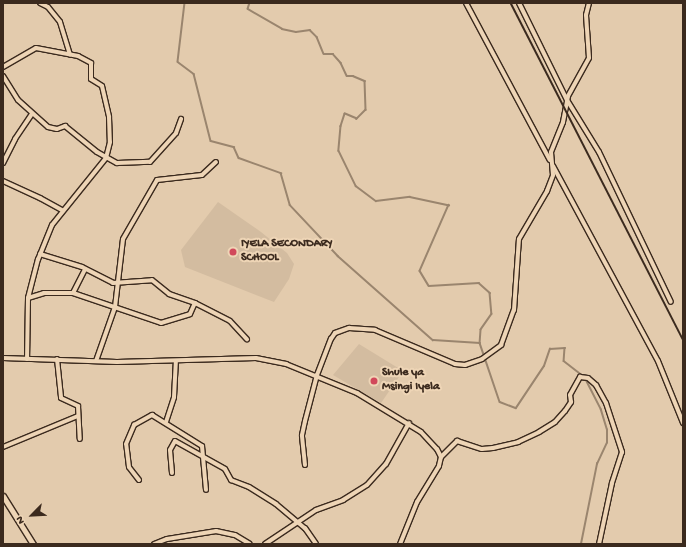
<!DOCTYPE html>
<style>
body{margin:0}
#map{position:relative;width:686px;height:547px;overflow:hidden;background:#e3cbad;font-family:"Gochi Hand",sans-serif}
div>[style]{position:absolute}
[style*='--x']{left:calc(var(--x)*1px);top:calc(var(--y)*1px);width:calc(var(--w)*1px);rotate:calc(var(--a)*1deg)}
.built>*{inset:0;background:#d3bca0}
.stream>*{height:1.5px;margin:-0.75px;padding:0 0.75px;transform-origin:0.75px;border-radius:0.75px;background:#9a856e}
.roads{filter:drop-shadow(1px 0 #3b2a1e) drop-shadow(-1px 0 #3b2a1e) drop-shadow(0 1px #3b2a1e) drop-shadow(0 -1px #3b2a1e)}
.minor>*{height:4px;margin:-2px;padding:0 2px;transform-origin:2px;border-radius:2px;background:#eed5b6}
.tertiary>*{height:5px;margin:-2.5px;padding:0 2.5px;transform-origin:2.5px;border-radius:2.5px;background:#eed5b6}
.rail>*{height:1.5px;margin:-0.75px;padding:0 0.75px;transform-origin:0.75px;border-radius:0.75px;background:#3b2a1e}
.dots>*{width:11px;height:11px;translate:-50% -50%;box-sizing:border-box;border:2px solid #eed5b6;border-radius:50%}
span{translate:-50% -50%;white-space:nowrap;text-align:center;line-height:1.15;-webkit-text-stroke:4px #eed5b6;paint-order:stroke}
.poi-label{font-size:12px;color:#3b2a1e;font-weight:700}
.left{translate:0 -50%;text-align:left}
.frame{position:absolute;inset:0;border:4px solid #3b2a1e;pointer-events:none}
.north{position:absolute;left:12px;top:495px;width:40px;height:40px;-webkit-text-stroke:3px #eed5b6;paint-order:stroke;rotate:246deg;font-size:11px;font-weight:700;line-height:16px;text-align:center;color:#3b2a1e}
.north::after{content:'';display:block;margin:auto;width:14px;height:18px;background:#3b2a1e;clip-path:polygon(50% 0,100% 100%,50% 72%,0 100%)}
</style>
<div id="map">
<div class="built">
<i style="clip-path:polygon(218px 202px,261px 232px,287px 253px,294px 264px,289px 279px,274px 302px,185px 267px,181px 250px)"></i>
<i style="clip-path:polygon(359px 344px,403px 371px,381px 403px,333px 375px)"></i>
</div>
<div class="stream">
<i style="--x:185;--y:3;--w:59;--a:96.8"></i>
<i style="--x:178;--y:62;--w:20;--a:37"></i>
<i style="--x:194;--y:74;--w:69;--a:75.8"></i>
<i style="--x:211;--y:141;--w:24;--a:15"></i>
<i style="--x:234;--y:147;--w:12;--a:66"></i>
<i style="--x:239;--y:158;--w:45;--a:19.7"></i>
<i style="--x:281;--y:173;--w:33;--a:74"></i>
<i style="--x:290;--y:205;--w:70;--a:46.7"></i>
<i style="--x:338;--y:256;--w:127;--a:41.5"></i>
<i style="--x:433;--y:340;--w:47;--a:3.7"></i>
<i style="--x:250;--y:3;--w:6;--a:108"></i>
<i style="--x:248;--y:9;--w:39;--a:30"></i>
<i style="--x:282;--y:29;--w:14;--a:12"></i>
<i style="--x:296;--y:32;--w:14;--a:-8"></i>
<i style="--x:310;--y:30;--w:10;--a:45"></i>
<i style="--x:317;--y:37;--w:18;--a:68"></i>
<i style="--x:324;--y:54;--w:9;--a:0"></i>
<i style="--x:333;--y:54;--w:12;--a:48"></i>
<i style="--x:341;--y:63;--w:14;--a:65"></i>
<i style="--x:347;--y:76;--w:6;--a:0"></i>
<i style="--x:353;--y:76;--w:13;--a:23"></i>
<i style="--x:365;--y:81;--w:29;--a:88"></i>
<i style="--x:366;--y:110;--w:13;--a:135"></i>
<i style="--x:357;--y:119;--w:13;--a:-157"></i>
<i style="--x:345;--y:114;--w:13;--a:108"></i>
<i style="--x:341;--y:126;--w:25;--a:95"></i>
<i style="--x:339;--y:151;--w:39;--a:64"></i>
<i style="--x:356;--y:186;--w:25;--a:37"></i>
<i style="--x:376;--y:201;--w:34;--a:-7"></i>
<i style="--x:410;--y:197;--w:40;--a:12"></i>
<i style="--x:449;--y:205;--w:72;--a:113.7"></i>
<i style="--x:420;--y:271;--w:17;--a:59"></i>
<i style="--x:429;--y:286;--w:50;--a:-3.4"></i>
<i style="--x:479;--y:283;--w:15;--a:42"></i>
<i style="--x:490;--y:293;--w:21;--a:85"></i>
<i style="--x:492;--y:314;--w:19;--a:125"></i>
<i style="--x:481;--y:330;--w:13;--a:94"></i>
<i style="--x:480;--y:343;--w:62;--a:71.3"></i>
<i style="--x:500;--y:402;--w:17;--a:21"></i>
<i style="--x:516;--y:408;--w:50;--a:-56.3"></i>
<i style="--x:544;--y:366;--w:18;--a:-71"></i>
<i style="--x:550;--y:349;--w:15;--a:-4"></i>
<i style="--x:565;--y:348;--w:13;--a:94"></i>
<i style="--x:564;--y:361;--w:24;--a:38"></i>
<i style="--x:581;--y:544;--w:82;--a:-78.7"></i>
<i style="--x:597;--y:464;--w:23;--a:-65"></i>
<i style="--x:607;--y:443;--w:13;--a:-90"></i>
<i style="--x:607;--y:430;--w:21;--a:-107"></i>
<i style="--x:601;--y:410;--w:35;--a:-117"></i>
</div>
<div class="roads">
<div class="minor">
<i style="--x:40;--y:3;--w:9;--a:27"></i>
<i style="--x:48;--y:7;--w:19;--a:51"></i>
<i style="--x:60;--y:22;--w:34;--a:73"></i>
<i style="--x:466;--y:3;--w:178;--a:61.9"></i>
<i style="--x:519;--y:3;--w:108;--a:63.7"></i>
<i style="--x:567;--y:100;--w:61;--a:58.4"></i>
<i style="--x:599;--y:152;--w:166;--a:64.4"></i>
<i style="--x:3;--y:67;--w:38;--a:-30"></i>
<i style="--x:36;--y:48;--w:43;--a:10.8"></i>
<i style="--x:78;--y:56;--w:15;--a:28"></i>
<i style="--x:91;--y:63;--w:16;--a:90"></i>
<i style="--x:91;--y:79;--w:13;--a:32"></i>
<i style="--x:102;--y:86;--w:32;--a:77"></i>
<i style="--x:109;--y:117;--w:25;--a:88"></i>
<i style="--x:110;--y:142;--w:16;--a:104"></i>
<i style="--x:106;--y:158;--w:86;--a:128.9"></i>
<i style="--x:52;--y:225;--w:37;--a:112"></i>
<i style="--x:38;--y:259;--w:40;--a:104.4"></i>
<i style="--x:28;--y:298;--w:61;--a:90.9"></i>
<i style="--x:3;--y:76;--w:28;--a:58"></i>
<i style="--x:18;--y:100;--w:40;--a:42"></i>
<i style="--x:48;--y:127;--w:9;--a:13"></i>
<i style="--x:57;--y:129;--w:9;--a:-21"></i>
<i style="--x:65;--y:126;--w:41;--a:39.1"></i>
<i style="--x:97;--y:152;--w:23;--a:29"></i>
<i style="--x:117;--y:163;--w:33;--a:-2"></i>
<i style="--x:150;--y:162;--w:39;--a:-48"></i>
<i style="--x:176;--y:133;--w:15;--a:-70"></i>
<i style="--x:3;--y:163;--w:27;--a:-63"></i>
<i style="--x:15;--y:139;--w:30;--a:-56"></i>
<i style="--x:553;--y:166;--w:221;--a:61.7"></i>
<i style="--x:658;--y:361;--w:67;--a:68"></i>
<i style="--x:3;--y:181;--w:41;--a:24.7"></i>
<i style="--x:40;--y:198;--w:26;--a:29"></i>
<i style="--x:40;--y:254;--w:44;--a:17.2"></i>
<i style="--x:82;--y:267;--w:35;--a:27"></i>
<i style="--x:113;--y:283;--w:39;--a:-4"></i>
<i style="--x:152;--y:280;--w:22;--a:39"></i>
<i style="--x:169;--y:294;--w:28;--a:19"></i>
<i style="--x:195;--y:303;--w:39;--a:27"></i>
<i style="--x:230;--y:321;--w:25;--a:47"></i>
<i style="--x:73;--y:293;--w:27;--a:-63"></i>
<i style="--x:28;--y:298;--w:17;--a:-17"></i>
<i style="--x:44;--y:293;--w:29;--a:0"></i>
<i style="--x:73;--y:293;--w:93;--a:18.8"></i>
<i style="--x:161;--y:323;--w:30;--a:-17"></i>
<i style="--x:190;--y:314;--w:12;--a:-66"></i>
<i style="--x:3;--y:358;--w:114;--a:2"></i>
<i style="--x:117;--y:362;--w:139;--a:-1.6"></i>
<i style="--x:256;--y:358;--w:31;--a:11"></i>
<i style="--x:286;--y:364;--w:77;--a:22.2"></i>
<i style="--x:357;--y:393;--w:75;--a:31.4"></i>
<i style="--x:421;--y:432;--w:23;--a:47"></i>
<i style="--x:437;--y:449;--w:9;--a:63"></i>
<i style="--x:441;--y:457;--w:9;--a:103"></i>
<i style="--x:439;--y:466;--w:42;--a:121.4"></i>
<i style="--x:417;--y:502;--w:45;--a:112"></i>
<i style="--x:57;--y:359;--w:39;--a:84"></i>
<i style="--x:61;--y:398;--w:19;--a:25"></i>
<i style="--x:78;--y:406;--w:33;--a:87"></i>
<i style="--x:96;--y:361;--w:57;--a:-70.6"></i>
<i style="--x:115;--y:307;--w:68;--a:-83.3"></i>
<i style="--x:123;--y:239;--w:68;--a:-60"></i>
<i style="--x:157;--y:180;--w:45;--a:-6.3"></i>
<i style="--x:202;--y:175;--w:19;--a:-43"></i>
<i style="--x:166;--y:422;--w:26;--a:-72"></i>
<i style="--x:174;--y:397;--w:36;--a:-87"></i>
<i style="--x:3;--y:447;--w:81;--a:-22.5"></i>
<i style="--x:441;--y:457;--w:23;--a:-45"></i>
<i style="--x:457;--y:441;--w:26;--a:18"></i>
<i style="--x:482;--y:449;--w:11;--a:-5"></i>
<i style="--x:493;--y:448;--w:26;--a:-13"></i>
<i style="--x:518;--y:442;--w:23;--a:-25"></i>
<i style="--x:539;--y:432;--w:19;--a:-32"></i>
<i style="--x:555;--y:422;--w:15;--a:-48"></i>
<i style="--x:565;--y:411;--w:11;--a:-56"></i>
<i style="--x:571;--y:402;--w:7;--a:-98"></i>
<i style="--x:570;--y:395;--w:21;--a:-61"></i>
<i style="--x:580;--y:377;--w:8;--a:7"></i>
<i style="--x:588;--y:378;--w:11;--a:41"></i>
<i style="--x:596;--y:385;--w:21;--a:61"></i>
<i style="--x:606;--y:403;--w:52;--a:71.9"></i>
<i style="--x:622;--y:452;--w:33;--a:108"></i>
<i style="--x:612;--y:483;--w:62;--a:102"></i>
<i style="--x:305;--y:465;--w:30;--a:-96"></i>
<i style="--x:302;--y:435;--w:14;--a:-78"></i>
<i style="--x:305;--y:421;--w:48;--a:-75.4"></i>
<i style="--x:317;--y:375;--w:39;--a:-69"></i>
<i style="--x:331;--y:339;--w:7;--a:-56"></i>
<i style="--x:335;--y:333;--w:15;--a:-20"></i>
<i style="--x:349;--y:328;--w:26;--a:4"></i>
<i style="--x:375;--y:330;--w:87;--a:23"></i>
<i style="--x:455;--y:364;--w:10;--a:6"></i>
<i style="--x:465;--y:365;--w:18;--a:-19"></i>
<i style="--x:482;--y:359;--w:24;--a:-36"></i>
<i style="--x:501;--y:345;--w:37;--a:-70"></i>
<i style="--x:514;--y:310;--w:71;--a:-86"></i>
<i style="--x:519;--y:239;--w:56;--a:-59.7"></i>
<i style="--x:547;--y:191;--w:17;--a:-69"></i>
<i style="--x:553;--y:175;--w:23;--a:-95"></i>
<i style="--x:551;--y:152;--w:32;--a:-68"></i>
<i style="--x:563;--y:122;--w:26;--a:-79"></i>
<i style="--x:568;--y:96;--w:43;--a:-61.1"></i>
<i style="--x:589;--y:58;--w:43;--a:-94"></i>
<i style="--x:586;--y:15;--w:12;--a:-76"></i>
<i style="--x:172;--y:473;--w:23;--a:-95"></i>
<i style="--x:170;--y:450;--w:10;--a:-61"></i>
<i style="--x:175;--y:441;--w:57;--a:29.2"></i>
<i style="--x:225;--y:469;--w:13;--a:61"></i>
<i style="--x:231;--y:480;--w:19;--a:21"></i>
<i style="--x:249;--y:487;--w:32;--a:32"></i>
<i style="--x:276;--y:504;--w:38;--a:40"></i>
<i style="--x:305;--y:528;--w:19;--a:55"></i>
<i style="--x:139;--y:480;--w:16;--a:-128"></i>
<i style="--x:129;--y:467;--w:23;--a:-97"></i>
<i style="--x:126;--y:444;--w:21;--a:-67"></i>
<i style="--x:134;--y:425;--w:21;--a:-29"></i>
<i style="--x:152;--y:415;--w:59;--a:31.8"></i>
<i style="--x:202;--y:446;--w:44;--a:84.8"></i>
<i style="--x:154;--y:544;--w:14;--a:-21"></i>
<i style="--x:167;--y:539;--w:50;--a:-9.3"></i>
<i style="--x:216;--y:531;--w:19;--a:12"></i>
<i style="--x:235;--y:535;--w:17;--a:31"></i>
<i style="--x:265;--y:544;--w:61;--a:-33.7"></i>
<i style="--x:316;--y:510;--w:29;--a:-20"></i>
<i style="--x:343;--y:500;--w:28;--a:-32"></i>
<i style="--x:367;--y:485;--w:28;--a:-48"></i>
<i style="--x:386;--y:464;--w:47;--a:-60.7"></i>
</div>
<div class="tertiary">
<i style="--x:3;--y:496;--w:57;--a:58"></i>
</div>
</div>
<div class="rail">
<i style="--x:511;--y:3;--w:377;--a:62.9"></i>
</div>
<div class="dots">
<i style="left:233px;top:252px;background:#d1495b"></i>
<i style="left:374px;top:381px;background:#d1495b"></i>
</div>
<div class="poi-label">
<span class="left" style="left:241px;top:252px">IYELA SECONDARY<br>SCHOOL</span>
<span class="left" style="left:382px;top:381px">Shule ya<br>Msingi Iyela</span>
</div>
<div class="frame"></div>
<div class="north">N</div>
</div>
